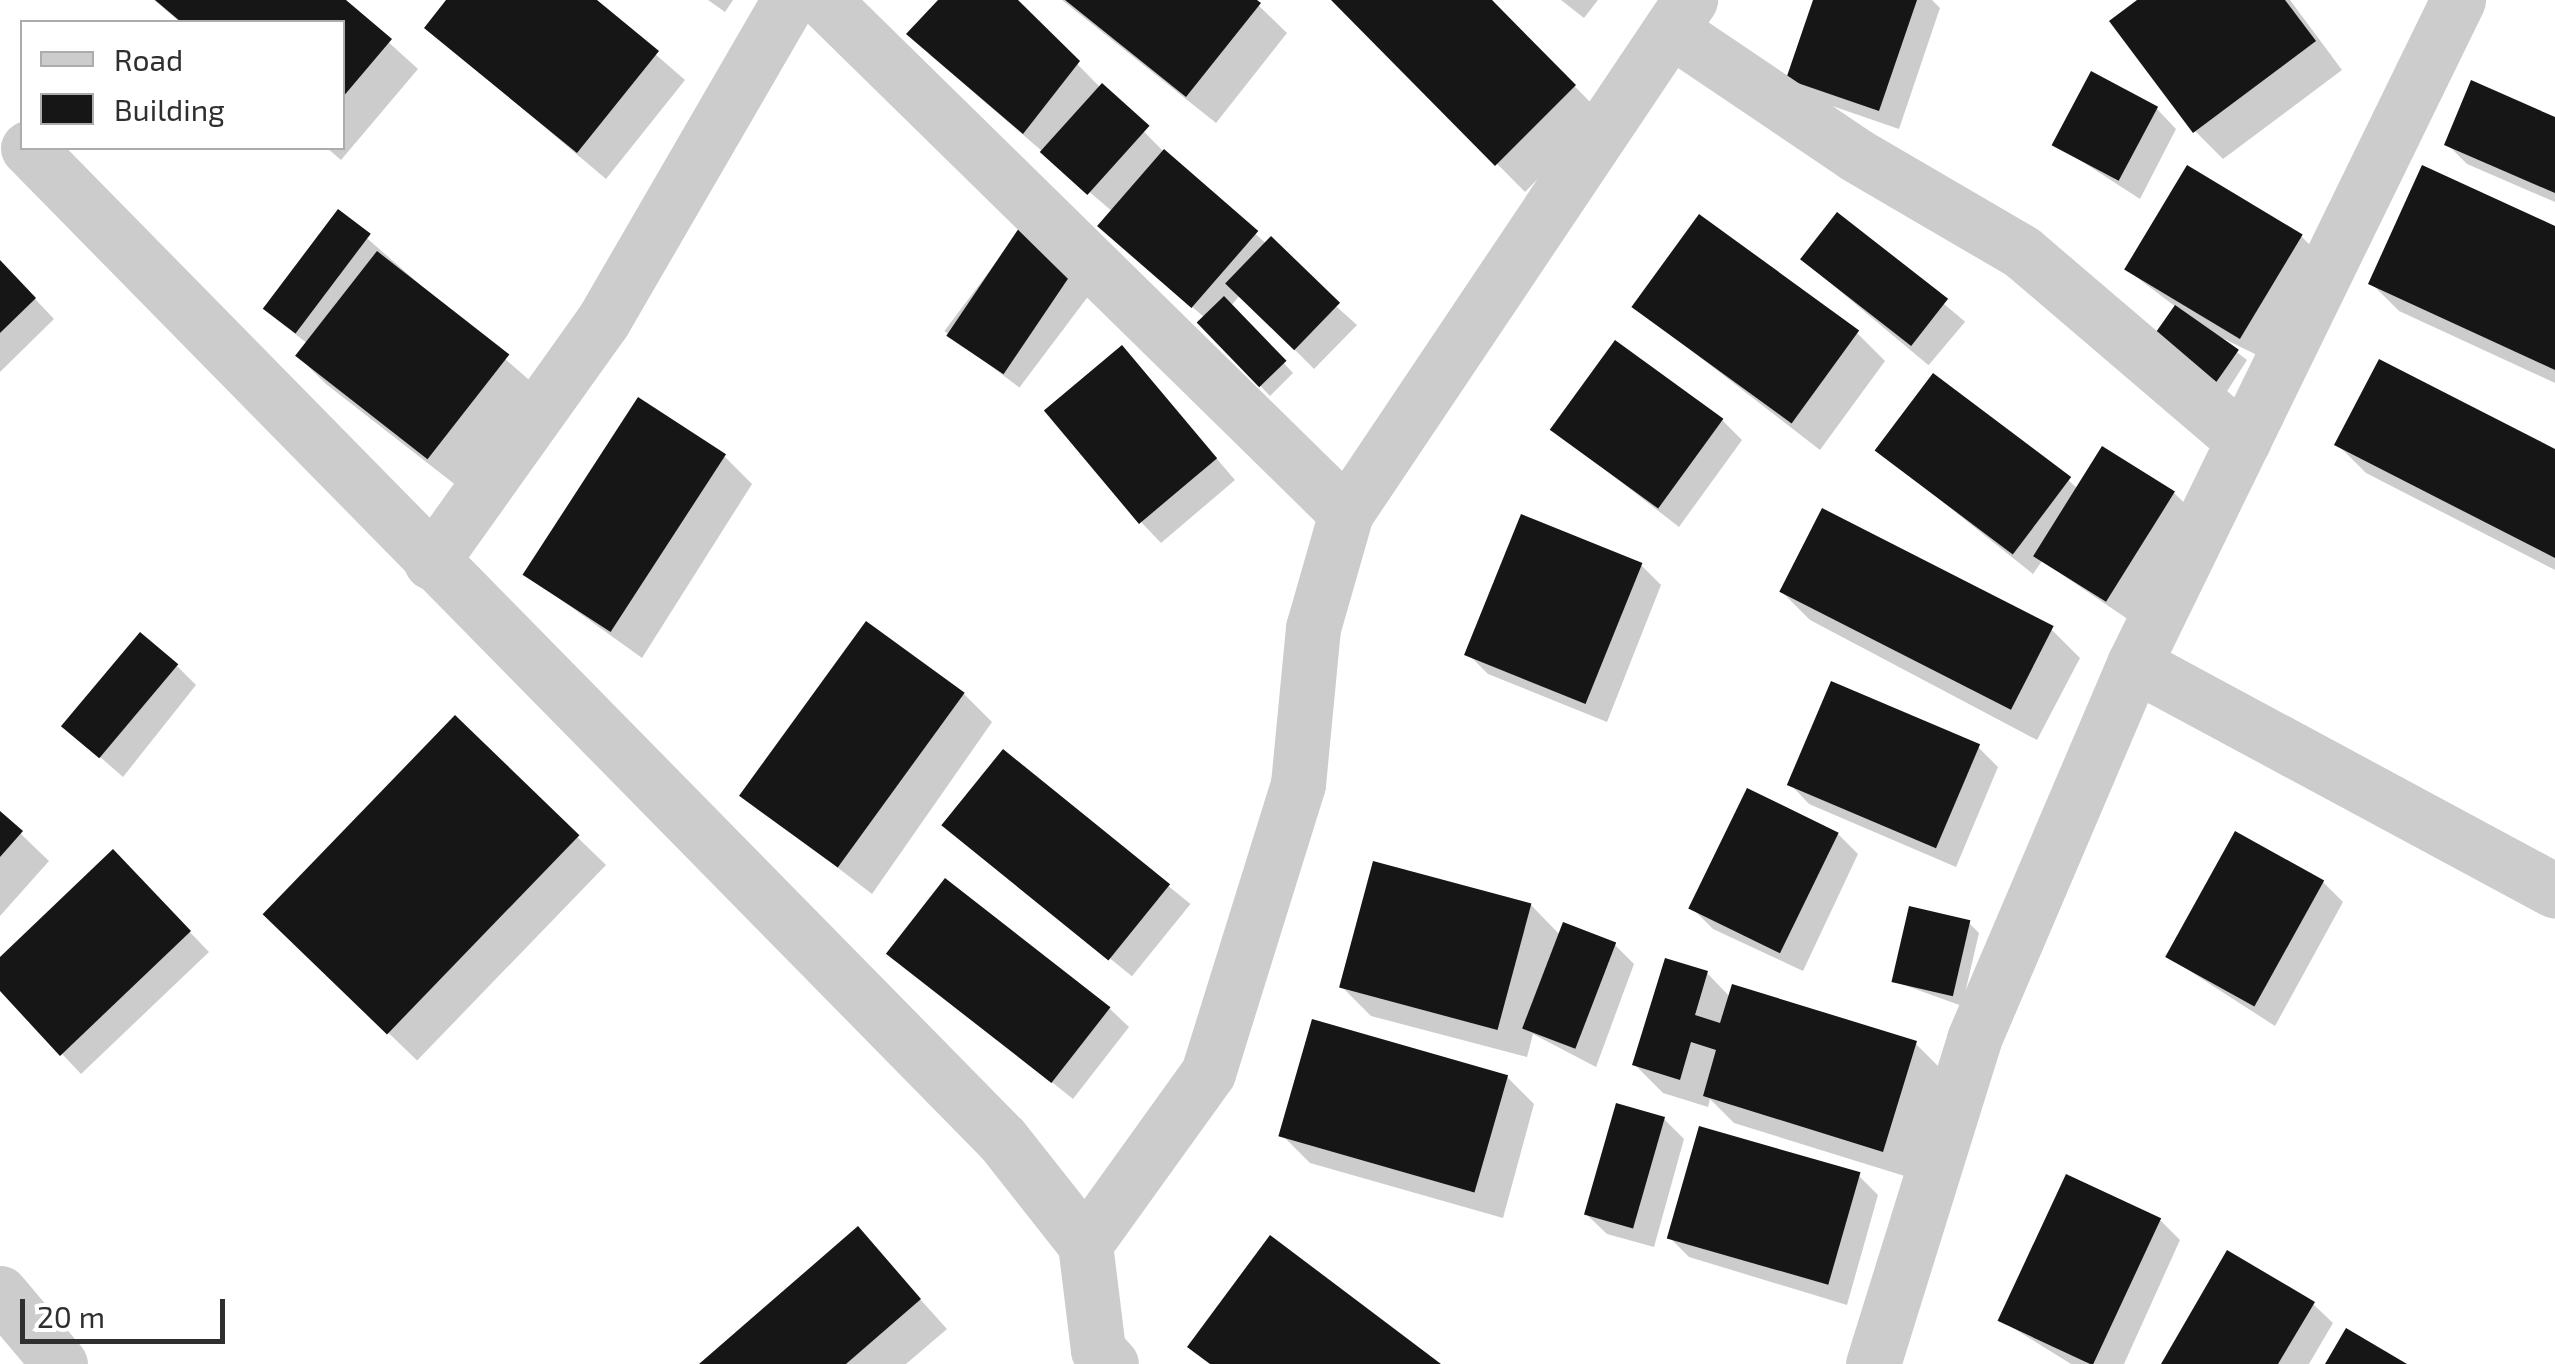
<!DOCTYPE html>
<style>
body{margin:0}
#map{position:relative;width:2555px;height:1364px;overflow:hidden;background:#fff;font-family:"Exo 2",sans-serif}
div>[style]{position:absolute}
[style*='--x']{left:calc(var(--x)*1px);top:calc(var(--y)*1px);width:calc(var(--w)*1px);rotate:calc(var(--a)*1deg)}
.shadow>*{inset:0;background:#0003;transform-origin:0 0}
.building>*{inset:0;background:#161616;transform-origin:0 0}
.minor>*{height:55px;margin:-27.5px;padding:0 27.5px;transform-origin:27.5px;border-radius:27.5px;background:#ccc}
span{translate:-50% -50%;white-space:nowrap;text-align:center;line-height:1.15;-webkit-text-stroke:10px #fff;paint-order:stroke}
.legend{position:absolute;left:20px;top:20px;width:325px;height:130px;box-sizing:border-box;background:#fff;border:2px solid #acacac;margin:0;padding:12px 18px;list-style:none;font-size:30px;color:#2f2f2f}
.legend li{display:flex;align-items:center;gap:20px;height:50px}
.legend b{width:50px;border:2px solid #acacac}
.scale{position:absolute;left:20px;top:1299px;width:205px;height:45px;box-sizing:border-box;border:5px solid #2f2f2f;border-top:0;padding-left:12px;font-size:30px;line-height:35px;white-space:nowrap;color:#2f2f2f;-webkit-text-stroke:8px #fff;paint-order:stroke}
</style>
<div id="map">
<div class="shadow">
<i style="clip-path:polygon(154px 0,342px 0,418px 69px,341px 160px,327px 148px,342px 148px,342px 22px,180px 22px)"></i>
<i style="clip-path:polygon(449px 0,593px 0,685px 80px,606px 179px,427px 28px)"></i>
<i style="clip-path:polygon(708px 0,733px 0,725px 12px)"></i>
<i style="clip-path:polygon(942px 0,1014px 0,1164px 152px,1357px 325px,1314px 369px,1240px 295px,1231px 306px,1293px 373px,1270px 396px,1199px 322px,1204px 317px,1122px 247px,1114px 213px,929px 54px)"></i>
<i style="clip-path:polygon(1062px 0,1253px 0,1287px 33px,1216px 123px)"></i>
<i style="clip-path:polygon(1335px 0,1489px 0,1602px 114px,1525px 192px)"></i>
<i style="clip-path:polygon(1561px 0,1598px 0,1584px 18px)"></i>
<i style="clip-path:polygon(1816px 0,1932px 0,1940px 8px,1899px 129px,1809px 98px,1789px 78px)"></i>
<i style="clip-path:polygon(2141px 0,2290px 0,2342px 70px,2223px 159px,2195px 131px)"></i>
<i style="clip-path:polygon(2157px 109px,2176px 129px,2140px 199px,2055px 144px)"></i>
<i style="clip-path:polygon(2555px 120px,2555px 202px,2467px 164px,2447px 144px)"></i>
<i style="clip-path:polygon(338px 213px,535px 385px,457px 486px,326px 384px,298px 356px,308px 344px,276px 319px)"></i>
<i style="left:1838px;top:215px;width:166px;height:57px;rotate:40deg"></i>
<i style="clip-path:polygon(2555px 229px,2555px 383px,2399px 311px,2371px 283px)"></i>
<i style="left:1019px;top:232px;width:94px;height:124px;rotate:37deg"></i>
<i style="clip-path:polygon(2301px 236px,2321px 256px,2261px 357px,2212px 333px,2247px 360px,2224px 396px,2176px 307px,2127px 270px)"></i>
<i style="clip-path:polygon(0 262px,54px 319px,0 372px)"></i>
<i style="clip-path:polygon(1635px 307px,1857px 333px,1885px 361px,1820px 450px)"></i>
<i style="clip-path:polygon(1122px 349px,1235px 480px,1161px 543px,1142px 523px)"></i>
<i style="clip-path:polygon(1722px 420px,1742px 440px,1679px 527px,1554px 430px)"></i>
<i style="clip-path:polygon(2338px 445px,2555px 452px,2555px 570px,2366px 473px)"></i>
<i style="clip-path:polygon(1879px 451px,2068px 480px,2079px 490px,2174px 493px,2194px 512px,2129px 620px,2042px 561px,2033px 574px)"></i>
<i style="clip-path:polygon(724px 456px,752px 484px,642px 658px,528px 576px)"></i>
<i style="clip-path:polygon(1641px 565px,1661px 585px,1607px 722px,1488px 674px,1468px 654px)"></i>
<i style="clip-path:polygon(1782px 592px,2052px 630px,2080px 658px,2037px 740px,1810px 620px)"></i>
<i style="clip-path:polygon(177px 666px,196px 685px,123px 777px,67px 728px)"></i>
<i style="clip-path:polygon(964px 694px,992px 722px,872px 894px,747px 798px)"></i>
<i style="left:455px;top:719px;width:210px;height:272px;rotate:44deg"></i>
<i style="clip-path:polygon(1978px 747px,1998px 767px,1956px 867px,1809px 804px,1790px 784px)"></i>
<i style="left:1004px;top:753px;width:240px;height:93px;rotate:39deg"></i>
<i style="clip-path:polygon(0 814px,49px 861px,0 916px)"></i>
<i style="clip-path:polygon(1838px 834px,1858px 854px,1803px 971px,1713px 929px,1693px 909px)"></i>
<i style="clip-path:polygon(132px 872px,209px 952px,81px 1074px,0 988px,0 960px)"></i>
<i style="clip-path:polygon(2323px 882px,2343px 902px,2275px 1026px,2168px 957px)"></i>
<i style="clip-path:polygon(1531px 905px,1561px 936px,1614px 944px,1634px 964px,1596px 1067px,1533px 1034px,1527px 1057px,1371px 1016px,1343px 988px)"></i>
<i style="clip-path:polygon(1969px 923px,1979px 933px,1962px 1006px,1893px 981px)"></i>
<i style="clip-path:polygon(890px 953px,1109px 1008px,1129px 1027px,1073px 1099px)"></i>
<i style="clip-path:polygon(1707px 973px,1730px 997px,1916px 1044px,1944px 1072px,1911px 1178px,1734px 1123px,1710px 1099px,1708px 1107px,1663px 1093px,1635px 1065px)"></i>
<i style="clip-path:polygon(1506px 1076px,1534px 1104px,1503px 1218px,1310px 1163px,1282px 1135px)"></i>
<i style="clip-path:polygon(1664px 1119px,1684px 1139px,1654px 1247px,1607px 1234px,1587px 1215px)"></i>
<i style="clip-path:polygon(1858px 1175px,1878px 1195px,1847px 1305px,1689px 1257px,1669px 1237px)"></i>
<i style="clip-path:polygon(2160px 1220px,2180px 1240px,2124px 1364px,2071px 1364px,2002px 1321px)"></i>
<i style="clip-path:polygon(857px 1229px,947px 1329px,906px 1364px,702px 1364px)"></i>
<i style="clip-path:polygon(2313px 1304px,2333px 1323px,2309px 1364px,2164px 1364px)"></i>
</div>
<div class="building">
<i style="clip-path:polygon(155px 0,346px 0,392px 39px,342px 98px,342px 22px,181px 22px)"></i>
<i style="clip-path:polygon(446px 0,597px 0,659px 51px,577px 153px,424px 28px)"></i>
<i style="clip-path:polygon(938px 0,1018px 0,1080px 61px,1023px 134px,906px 34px)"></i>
<i style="clip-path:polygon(1065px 0,1257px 0,1261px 3px,1186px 97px)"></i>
<i style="clip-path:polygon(1331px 0,1492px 0,1576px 85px,1495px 166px)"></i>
<i style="clip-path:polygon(1813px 0,1917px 0,1879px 111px,1786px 79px)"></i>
<i style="clip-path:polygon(2137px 0,2285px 0,2316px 41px,2193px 133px,2109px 21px)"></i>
<i style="left:2091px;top:71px;width:76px;height:84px;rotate:28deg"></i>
<i style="clip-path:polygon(2471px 80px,2555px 117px,2555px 193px,2444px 145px)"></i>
<i style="left:1102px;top:83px;width:64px;height:93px;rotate:42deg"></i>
<i style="left:1164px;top:149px;width:125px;height:102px;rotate:41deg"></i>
<i style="left:2187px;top:165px;width:135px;height:122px;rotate:31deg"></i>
<i style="clip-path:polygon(2422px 165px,2555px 226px,2555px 370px,2368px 284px)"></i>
<i style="left:338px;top:209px;width:41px;height:125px;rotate:37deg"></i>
<i style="left:1837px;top:212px;width:141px;height:60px;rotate:38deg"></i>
<i style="left:1699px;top:214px;width:198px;height:115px;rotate:36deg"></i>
<i style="left:1019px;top:228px;width:69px;height:130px;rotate:34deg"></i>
<i style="left:1271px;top:236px;width:96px;height:66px;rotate:44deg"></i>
<i style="left:377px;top:251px;width:168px;height:133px;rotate:38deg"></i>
<i style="clip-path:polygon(0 260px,36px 298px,0 333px)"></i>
<i style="left:1224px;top:296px;width:90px;height:38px;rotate:46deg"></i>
<i style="left:2175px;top:305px;width:78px;height:47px;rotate:35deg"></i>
<i style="left:1615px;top:340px;width:134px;height:111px;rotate:36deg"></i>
<i style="left:1122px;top:345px;width:148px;height:102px;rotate:50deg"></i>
<i style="clip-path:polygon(2379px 359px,2555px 449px,2555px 558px,2334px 445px)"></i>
<i style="left:1933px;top:373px;width:173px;height:97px;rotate:37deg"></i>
<i style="left:638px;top:397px;width:105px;height:212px;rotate:33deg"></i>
<i style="left:2102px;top:446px;width:86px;height:130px;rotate:32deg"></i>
<i style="left:1822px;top:508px;width:260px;height:94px;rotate:27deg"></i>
<i style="left:1521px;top:514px;width:131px;height:152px;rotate:22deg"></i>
<i style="left:866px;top:621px;width:122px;height:216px;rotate:36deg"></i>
<i style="left:140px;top:632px;width:50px;height:123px;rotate:40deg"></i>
<i style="left:1831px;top:681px;width:162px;height:113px;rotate:23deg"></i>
<i style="left:455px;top:715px;width:173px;height:277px;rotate:44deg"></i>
<i style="left:1003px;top:749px;width:215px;height:98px;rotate:39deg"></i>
<i style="left:1747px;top:788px;width:102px;height:134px;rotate:26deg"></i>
<i style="clip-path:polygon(0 811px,23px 831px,0 857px)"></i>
<i style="left:2235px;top:831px;width:102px;height:144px;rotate:29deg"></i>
<i style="clip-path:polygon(113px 849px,191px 931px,60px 1056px,0 991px,0 957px)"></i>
<i style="left:1373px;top:861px;width:164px;height:131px;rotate:15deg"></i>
<i style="left:945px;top:878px;width:210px;height:96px;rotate:38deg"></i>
<i style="left:1909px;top:906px;width:63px;height:78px;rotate:13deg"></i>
<i style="left:1563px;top:922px;width:57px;height:114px;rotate:21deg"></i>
<i style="clip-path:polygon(1665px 958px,1708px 971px,1695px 1015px,1720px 1023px,1732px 984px,1917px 1041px,1883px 1152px,1703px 1096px,1716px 1050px,1691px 1042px,1680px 1080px,1632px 1065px)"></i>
<i style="left:1312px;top:1019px;width:204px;height:122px;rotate:16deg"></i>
<i style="left:1616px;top:1103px;width:51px;height:116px;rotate:16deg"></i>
<i style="left:1699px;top:1126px;width:168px;height:117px;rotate:16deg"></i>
<i style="left:2066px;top:1174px;width:105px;height:162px;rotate:25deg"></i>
<i style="clip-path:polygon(858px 1226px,921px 1299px,846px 1364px,699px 1364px)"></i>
<i style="clip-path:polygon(1270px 1235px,1441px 1364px,1210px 1364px,1187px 1347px)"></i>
<i style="clip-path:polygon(2227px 1250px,2315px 1302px,2278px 1364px,2161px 1364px)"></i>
<i style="clip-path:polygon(2346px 1328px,2407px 1364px,2325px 1364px)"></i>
</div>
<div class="minor">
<i style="--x:823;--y:0;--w:733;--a:44.45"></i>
<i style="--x:1671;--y:30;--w:223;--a:34"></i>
<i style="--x:1856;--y:155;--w:192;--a:30.3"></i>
<i style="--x:2022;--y:252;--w:291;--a:40.5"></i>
<i style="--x:28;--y:148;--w:1390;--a:45.5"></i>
<i style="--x:1002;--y:1139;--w:134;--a:51.7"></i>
<i style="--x:1085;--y:1244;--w:107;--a:83"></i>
<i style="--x:1098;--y:1350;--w:19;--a:47"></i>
<i style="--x:431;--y:562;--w:296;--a:-54.5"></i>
<i style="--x:603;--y:321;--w:371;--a:-59.9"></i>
<i style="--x:2134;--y:664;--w:478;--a:28.3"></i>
<i style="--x:1085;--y:1244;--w:211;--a:-54.3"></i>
<i style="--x:1208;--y:1073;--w:303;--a:-72.7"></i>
<i style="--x:1298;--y:784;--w:157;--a:-84.5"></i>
<i style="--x:1313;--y:628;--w:120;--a:-74"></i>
<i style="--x:1346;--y:513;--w:618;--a:-56.16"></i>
<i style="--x:0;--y:1293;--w:93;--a:49.8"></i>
<i style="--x:1873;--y:1364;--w:340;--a:-72.7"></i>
<i style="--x:1974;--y:1039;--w:408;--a:-66.9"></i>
<i style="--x:2134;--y:664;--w:739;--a:-63.99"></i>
</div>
<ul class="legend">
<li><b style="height:12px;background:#ccc"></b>Road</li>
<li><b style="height:28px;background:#161616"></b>Building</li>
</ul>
<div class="scale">20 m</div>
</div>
